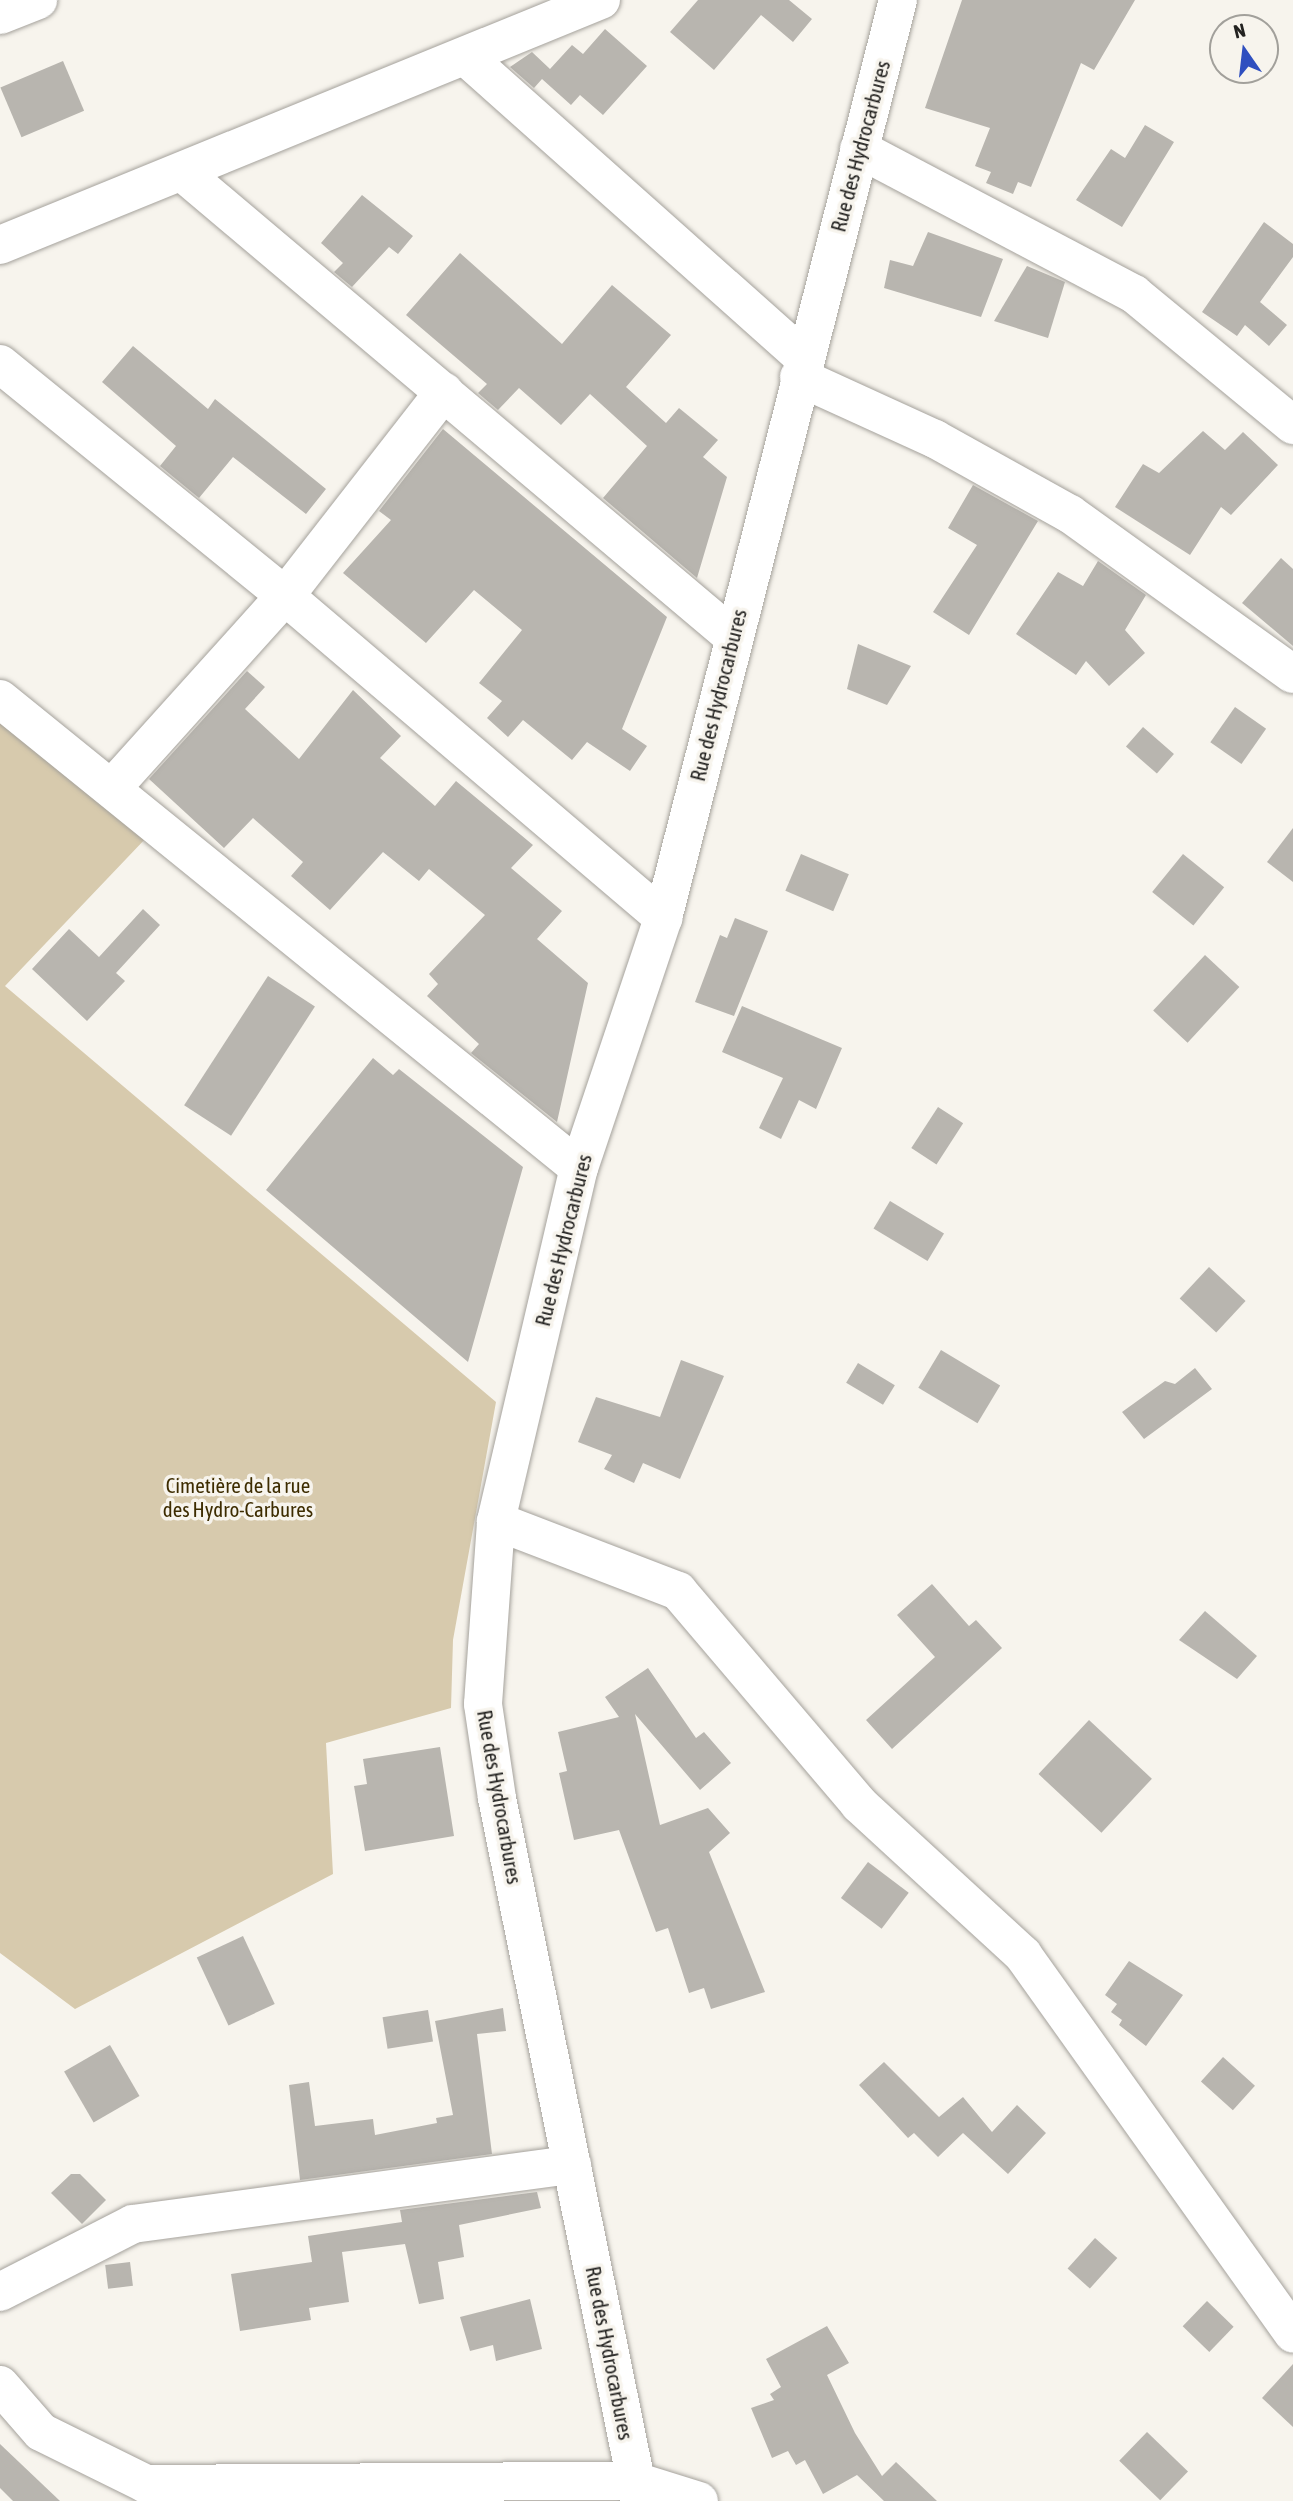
<!DOCTYPE html>
<html>
<head>
<meta charset="utf-8">
<style>
  body { margin:0 }
  #map { position:relative; width:1293px; height:2501px; overflow:hidden; background:#f7f4ed; font-family:"Asap Condensed",sans-serif }
  div>[style] { position:absolute }
  .green>* { inset:0; background:#d7caad }
  .building>* { inset:0; background:#b8b5af; transform-origin:0 0 }
  .roads { filter:drop-shadow(0 0 2px #a5a29c) drop-shadow(0 0 2px #a5a29c) }
  .minor>* { height:38px; margin:-19px; padding:0 19px; transform-origin:19px; border-radius:19px; background:#fff }
  span { translate:-50% -50%; white-space:nowrap; text-align:center; line-height:1.15; -webkit-text-stroke:7px #f7f4ed; paint-order:stroke }
  .street-label { font-size:21px; color:#232220 }
  .park-label { font-size:21px; color:#3d2c00 }
  .north { position:absolute; left:1209px; top:14px; width:70px; height:70px; box-sizing:border-box; background:#f7f4ed; border:2px solid #a2a09b; border-radius:50%; rotate:346deg; font-size:19px; font-weight:700; line-height:28px; text-align:center; color:#232220 }
  .north::after { content:''; display:block; margin:auto; width:24px; height:32px; background:#2f4fbf; clip-path:polygon(50% 0,100% 100%,50% 72%,0 100%) }
</style>
</head>
<body>
<div id="map">
  <div class="green">
    <i style="clip-path:polygon(0 713px,147px 837px,5px 986px,496px 1402px,453px 1640px,451px 1708px,326px 1743px,333px 1874px,75px 2009px,0 1953px)"></i>
  </div>
  <div class="building">
    <i style="clip-path:polygon(698px 0,789px 0,812px 19px,793px 42px,761px 15px,714px 70px,670px 32px)"></i>
    <i style="clip-path:polygon(962px 0,1135px 0,1094px 70px,1081px 63px,1031px 187px,1018px 182px,1013px 194px,986px 183px,991px 172px,975px 166px,990px 128px,925px 108px)"></i>
    <i style="clip-path:polygon(605px 29px,647px 66px,603px 115px,580px 95px,571px 105px,542px 79px,534px 88px,510px 67px,532px 52px,550px 69px,572px 45px,583px 54px)"></i>
    <i style="left:63px;top:61px;width:54px;height:68px;rotate:67deg"></i>
    <i style="clip-path:polygon(1145px 125px,1174px 142px,1122px 227px,1076px 200px,1111px 149px,1125px 158px)"></i>
    <i style="clip-path:polygon(362px 195px,413px 236px,398px 254px,389px 247px,352px 287px,334px 272px,343px 263px,321px 243px)"></i>
    <i style="clip-path:polygon(1264px 222px,1293px 244px,1293px 257px,1260px 302px,1287px 325px,1269px 346px,1245px 325px,1237px 336px,1202px 312px)"></i>
    <i style="clip-path:polygon(928px 232px,1003px 259px,981px 317px,884px 288px,890px 260px,913px 266px)"></i>
    <i style="clip-path:polygon(460px 253px,562px 344px,612px 285px,671px 335px,626px 387px,666px 423px,679px 408px,718px 440px,703px 457px,727px 477px,697px 578px,603px 498px,647px 446px,590px 394px,561px 425px,519px 388px,498px 410px,478px 393px,487px 384px,406px 315px)"></i>
    <i style="clip-path:polygon(1027px 266px,1065px 282px,1048px 338px,994px 321px)"></i>
    <i style="clip-path:polygon(133px 346px,208px 409px,215px 399px,326px 489px,306px 514px,233px 457px,199px 498px,160px 466px,176px 446px,102px 382px)"></i>
    <i style="clip-path:polygon(443px 429px,667px 617px,622px 729px,647px 746px,630px 771px,587px 742px,572px 760px,523px 720px,508px 737px,487px 718px,502px 701px,479px 683px,522px 630px,474px 590px,426px 643px,343px 573px,391px 520px,379px 511px)"></i>
    <i style="clip-path:polygon(1203px 431px,1225px 450px,1243px 432px,1278px 465px,1231px 515px,1221px 507px,1190px 555px,1115px 507px,1143px 464px,1159px 473px)"></i>
    <i style="clip-path:polygon(973px 485px,1038px 521px,969px 635px,933px 612px,977px 545px,948px 528px)"></i>
    <i style="clip-path:polygon(1281px 558px,1293px 569px,1293px 646px,1242px 603px)"></i>
    <i style="clip-path:polygon(1098px 561px,1146px 595px,1125px 630px,1145px 653px,1109px 686px,1086px 661px,1076px 675px,1016px 634px,1058px 572px,1083px 586px)"></i>
    <i style="clip-path:polygon(858px 644px,911px 666px,887px 705px,847px 689px)"></i>
    <i style="clip-path:polygon(247px 671px,265px 687px,245px 709px,299px 759px,353px 690px,401px 736px,380px 758px,435px 806px,456px 781px,533px 845px,511px 868px,562px 911px,537px 939px,588px 983px,557px 1122px,471px 1053px,479px 1044px,427px 996px,438px 984px,429px 974px,485px 915px,429px 869px,419px 881px,383px 852px,330px 910px,291px 876px,303px 862px,253px 818px,224px 848px,149px 779px)"></i>
    <i style="left:1235px;top:707px;width:38px;height:43px;rotate:35deg"></i>
    <i style="left:1143px;top:727px;width:41px;height:26px;rotate:41deg"></i>
    <i style="clip-path:polygon(1293px 828px,1293px 882px,1267px 862px)"></i>
    <i style="left:801px;top:854px;width:52px;height:40px;rotate:23deg"></i>
    <i style="left:1183px;top:854px;width:53px;height:49px;rotate:39deg"></i>
    <i style="clip-path:polygon(143px 909px,160px 925px,116px 973px,125px 981px,87px 1021px,32px 969px,69px 929px,99px 957px)"></i>
    <i style="clip-path:polygon(735px 918px,768px 931px,734px 1016px,695px 1002px,720px 935px,727px 938px)"></i>
    <i style="left:1205px;top:955px;width:47px;height:76px;rotate:43deg"></i>
    <i style="left:268px;top:976px;width:56px;height:154px;rotate:33deg"></i>
    <i style="clip-path:polygon(742px 1006px,842px 1048px,816px 1109px,799px 1100px,781px 1139px,759px 1128px,783px 1078px,722px 1052px)"></i>
    <i style="clip-path:polygon(373px 1058px,393px 1075px,399px 1069px,523px 1167px,468px 1362px,266px 1190px)"></i>
    <i style="left:938px;top:1107px;width:30px;height:49px;rotate:33deg"></i>
    <i style="left:890px;top:1201px;width:63px;height:32px;rotate:31deg"></i>
    <i style="left:1209px;top:1267px;width:50px;height:43px;rotate:43deg"></i>
    <i style="left:941px;top:1350px;width:69px;height:44px;rotate:31deg"></i>
    <i style="clip-path:polygon(681px 1360px,724px 1376px,680px 1479px,643px 1463px,634px 1483px,604px 1469px,612px 1455px,578px 1442px,596px 1397px,660px 1417px)"></i>
    <i style="left:858px;top:1363px;width:43px;height:23px;rotate:31deg"></i>
    <i style="clip-path:polygon(1195px 1368px,1212px 1389px,1144px 1439px,1122px 1412px,1165px 1381px,1175px 1384px)"></i>
    <i style="clip-path:polygon(932px 1584px,969px 1626px,976px 1620px,1002px 1648px,892px 1749px,866px 1720px,935px 1657px,897px 1615px)"></i>
    <i style="clip-path:polygon(1205px 1611px,1257px 1656px,1237px 1679px,1179px 1640px)"></i>
    <i style="clip-path:polygon(648px 1668px,696px 1738px,704px 1732px,731px 1763px,700px 1790px,635px 1714px,660px 1825px,708px 1808px,730px 1833px,709px 1852px,765px 1992px,711px 2009px,704px 1988px,689px 1993px,668px 1928px,656px 1932px,619px 1830px,574px 1840px,559px 1773px,567px 1771px,558px 1732px,619px 1717px,605px 1697px)"></i>
    <i style="left:1089px;top:1720px;width:86px;height:74px;rotate:43deg"></i>
    <i style="clip-path:polygon(440px 1747px,454px 1836px,365px 1851px,354px 1786px,367px 1784px,363px 1759px)"></i>
    <i style="left:868px;top:1862px;width:51px;height:45px;rotate:37deg"></i>
    <i style="left:243px;top:1936px;width:75px;height:51px;rotate:65deg"></i>
    <i style="clip-path:polygon(1129px 1961px,1183px 1995px,1146px 2046px,1119px 2025px,1122px 2020px,1111px 2012px,1117px 2004px,1105px 1995px)"></i>
    <i style="clip-path:polygon(503px 2008px,506px 2031px,477px 2034px,492px 2154px,300px 2180px,289px 2085px,309px 2082px,315px 2126px,373px 2119px,375px 2135px,437px 2123px,436px 2118px,453px 2115px,435px 2021px)"></i>
    <i style="left:428px;top:2010px;width:32px;height:46px;rotate:81deg"></i>
    <i style="left:110px;top:2045px;width:59px;height:53px;rotate:60deg"></i>
    <i style="left:1223px;top:2057px;width:43px;height:33px;rotate:42deg"></i>
    <i style="clip-path:polygon(884px 2062px,939px 2117px,963px 2097px,992px 2132px,1017px 2105px,1046px 2133px,1008px 2174px,963px 2133px,938px 2157px,914px 2133px,908px 2138px,859px 2085px)"></i>
    <i style="clip-path:polygon(71px 2174px,80px 2174px,106px 2200px,82px 2224px,51px 2193px)"></i>
    <i style="clip-path:polygon(537px 2192px,541px 2208px,459px 2225px,464px 2257px,438px 2262px,444px 2299px,419px 2304px,405px 2244px,342px 2252px,349px 2302px,309px 2308px,311px 2320px,240px 2331px,231px 2274px,312px 2262px,308px 2236px,402px 2222px,400px 2210px)"></i>
    <i style="left:1095px;top:2238px;width:30px;height:41px;rotate:42deg"></i>
    <i style="left:130px;top:2262px;width:24px;height:25px;rotate:83deg"></i>
    <i style="clip-path:polygon(530px 2299px,542px 2349px,496px 2361px,493px 2345px,470px 2351px,460px 2317px)"></i>
    <i style="left:1207px;top:2301px;width:37px;height:35px;rotate:44deg"></i>
    <i style="clip-path:polygon(827px 2326px,849px 2363px,827px 2375px,855px 2433px,882px 2476px,896px 2462px,937px 2501px,884px 2501px,857px 2475px,823px 2494px,805px 2460px,796px 2465px,788px 2451px,772px 2458px,751px 2408px,774px 2400px,770px 2394px,781px 2387px,766px 2359px)"></i>
    <i style="clip-path:polygon(1293px 2364px,1293px 2427px,1262px 2398px)"></i>
    <i style="left:1147px;top:2432px;width:57px;height:40px;rotate:44deg"></i>
    <i style="clip-path:polygon(0 2444px,60px 2501px,13px 2501px,0 2488px)"></i>
  </div>
  <div class="roads">
    <div class="minor">
      <i style="left:0;top:15px;width:41px;rotate:-21.5deg"></i>
      <i style="left:465px;top:56px;width:454px;rotate:41.7deg"></i>
      <i style="left:859px;top:149px;width:311px;rotate:27.8deg"></i>
      <i style="left:1134px;top:294px;width:206px;rotate:39.5deg"></i>
      <i style="left:182px;top:172px;width:720px;rotate:40.15deg"></i>
      <i style="left:0;top:245px;width:649px;rotate:-22.18deg"></i>
      <i style="left:0;top:364px;width:367px;rotate:39.1deg"></i>
      <i style="left:285px;top:596px;width:497px;rotate:40.4deg"></i>
      <i style="left:799px;top:377px;width:149px;rotate:24.5deg"></i>
      <i style="left:935px;top:439px;width:154px;rotate:29.1deg"></i>
      <i style="left:1070px;top:514px;width:274px;rotate:35.7deg"></i>
      <i style="left:0;top:699px;width:745px;rotate:39.01deg"></i>
      <i style="left:112px;top:788px;width:258px;rotate:-48deg"></i>
      <i style="left:285px;top:596px;width:259px;rotate:-52.1deg"></i>
      <i style="left:496px;top:1521px;width:195px;rotate:21deg"></i>
      <i style="left:678px;top:1591px;width:280px;rotate:49.6deg"></i>
      <i style="left:859px;top:1804px;width:223px;rotate:42.6deg"></i>
      <i style="left:1023px;top:1955px;width:465px;rotate:54.5deg"></i>
      <i style="left:0;top:2292px;width:149px;rotate:-27.1deg"></i>
      <i style="left:133px;top:2224px;width:443px;rotate:-7.7deg"></i>
      <i style="left:0;top:2385px;width:62px;rotate:48.9deg"></i>
      <i style="left:41px;top:2432px;width:117px;rotate:26.3deg"></i>
      <i style="left:146px;top:2484px;width:489px;rotate:-0.4deg"></i>
      <i style="left:635px;top:2481px;width:67px;rotate:17.4deg"></i>
      <i style="left:640px;top:2501px;width:717px;rotate:-101.5deg"></i>
      <i style="left:497px;top:1798px;width:95px;rotate:-98.5deg"></i>
      <i style="left:483px;top:1704px;width:183px;rotate:-85.9deg"></i>
      <i style="left:496px;top:1521px;width:363px;rotate:-76.8deg"></i>
      <i style="left:579px;top:1168px;width:264px;rotate:-71.4deg"></i>
      <i style="left:663px;top:918px;width:948px;rotate:-75.64deg"></i>
    </div>
  </div>
  <div class="street-label">
    <span style="left:860px;top:146px;rotate:-75deg">Rue des Hydrocarbures</span>
    <span style="left:718px;top:695px;rotate:-76deg">Rue des Hydrocarbures</span>
    <span style="left:563px;top:1240px;rotate:-76deg">Rue des Hydrocarbures</span>
    <span style="left:500px;top:1797px;rotate:80deg">Rue des Hydrocarbures</span>
    <span style="left:610px;top:2353px;rotate:79deg">Rue des Hydrocarbures</span>
  </div>
  <div class="park-label">
    <span style="left:238px;top:1497px">Cimetière de la rue<br>des Hydro-Carbures</span>
  </div>
  <div class="north">N</div>
</div>
</body>
</html>
